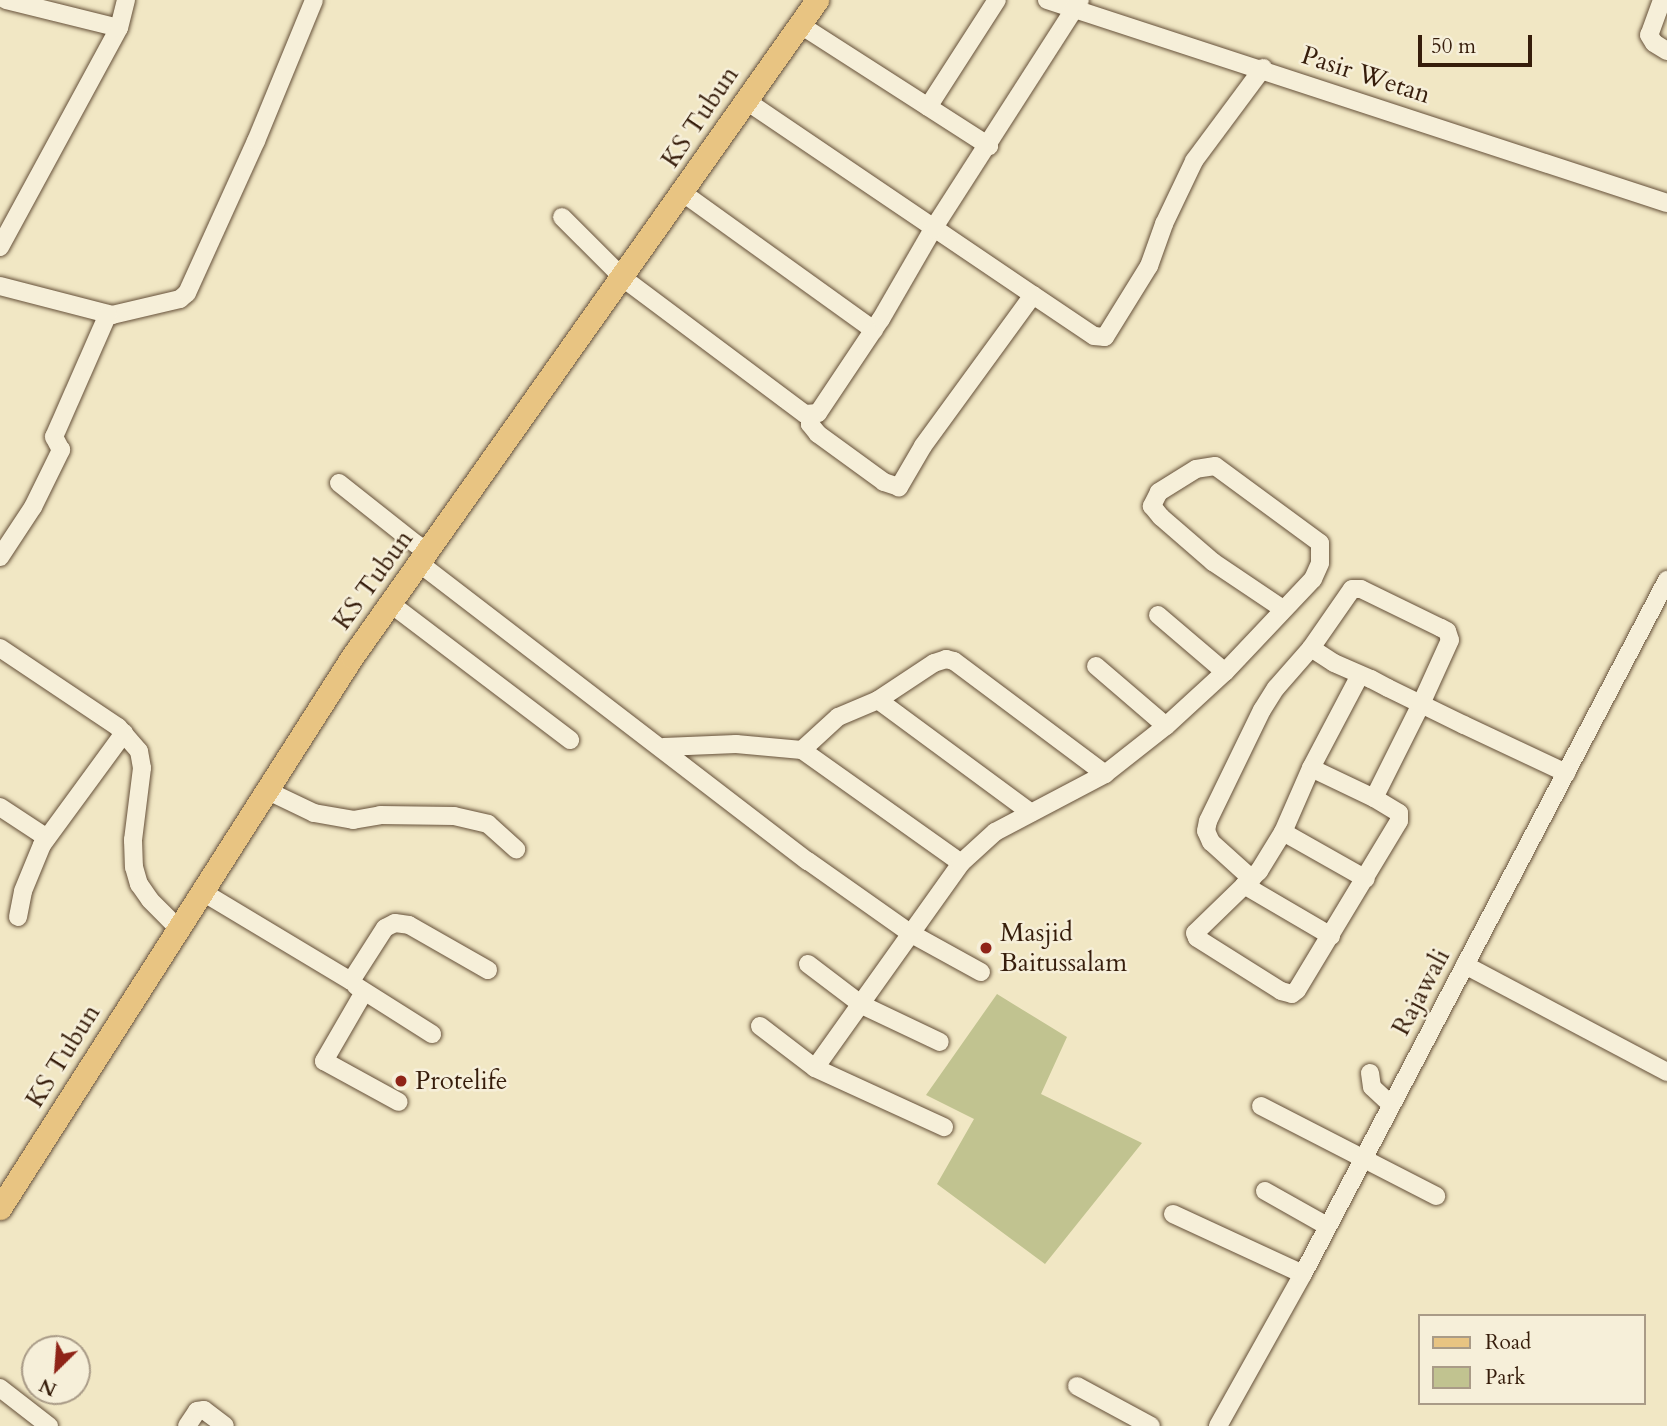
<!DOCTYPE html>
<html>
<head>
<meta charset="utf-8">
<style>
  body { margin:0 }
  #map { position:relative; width:1667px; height:1426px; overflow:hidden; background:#f1e7c4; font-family:Cardo,serif }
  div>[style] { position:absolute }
  .green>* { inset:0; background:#c1c390 }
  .roads { filter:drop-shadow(0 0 2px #655039) drop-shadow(0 0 2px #655039) }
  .minor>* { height:18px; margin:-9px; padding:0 9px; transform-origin:9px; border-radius:9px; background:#f6efd9 }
  .major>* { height:23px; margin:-11.5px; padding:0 11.5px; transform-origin:11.5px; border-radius:11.5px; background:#e8c482 }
  .dots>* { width:19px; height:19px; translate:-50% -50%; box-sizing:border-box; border:4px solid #f6efd9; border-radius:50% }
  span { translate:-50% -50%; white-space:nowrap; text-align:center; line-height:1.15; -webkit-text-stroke:5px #f6efd9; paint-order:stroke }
  .street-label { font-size:26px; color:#361d0b }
  .poi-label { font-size:26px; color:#361d0b }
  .left { translate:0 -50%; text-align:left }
  .legend { position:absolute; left:1418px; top:1314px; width:228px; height:91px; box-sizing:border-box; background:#f6efd9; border:2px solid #a99b87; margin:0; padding:9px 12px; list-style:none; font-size:21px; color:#361d0b }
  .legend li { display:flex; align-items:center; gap:14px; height:35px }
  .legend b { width:35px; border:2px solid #a99b87 }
  .north { position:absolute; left:21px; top:1335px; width:70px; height:70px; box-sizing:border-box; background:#f6efd9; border:2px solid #a99b87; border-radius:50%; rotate:205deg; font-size:19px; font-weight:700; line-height:28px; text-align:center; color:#361d0b }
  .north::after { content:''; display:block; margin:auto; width:24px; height:32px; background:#8f2418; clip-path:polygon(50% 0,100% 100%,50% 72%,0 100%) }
  .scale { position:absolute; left:1418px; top:35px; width:114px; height:32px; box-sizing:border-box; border:4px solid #361d0b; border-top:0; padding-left:9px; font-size:21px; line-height:24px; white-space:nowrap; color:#361d0b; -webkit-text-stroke:5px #f6efd9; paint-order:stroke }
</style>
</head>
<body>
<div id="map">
  <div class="green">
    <i style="clip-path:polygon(997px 994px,1067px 1037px,1041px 1094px,1142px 1143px,1045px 1264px,937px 1184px,974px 1119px,926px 1095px)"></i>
  </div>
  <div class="roads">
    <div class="minor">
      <i style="left:6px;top:0;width:116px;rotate:13.9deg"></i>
      <i style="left:1047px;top:0;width:652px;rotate:18.13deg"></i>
      <i style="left:1662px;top:0;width:37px;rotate:110deg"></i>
      <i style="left:1649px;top:35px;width:9px;rotate:58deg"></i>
      <i style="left:1654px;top:43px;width:15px;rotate:32deg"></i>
      <i style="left:799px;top:24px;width:226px;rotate:32.7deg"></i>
      <i style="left:745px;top:100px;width:348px;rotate:34.1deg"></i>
      <i style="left:1033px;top:295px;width:187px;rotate:126.1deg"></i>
      <i style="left:923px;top:446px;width:48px;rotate:120.3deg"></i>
      <i style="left:899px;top:487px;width:16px;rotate:-162deg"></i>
      <i style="left:884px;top:482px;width:82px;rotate:-144deg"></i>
      <i style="left:818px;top:434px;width:13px;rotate:-129deg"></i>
      <i style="left:810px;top:424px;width:9px;rotate:-84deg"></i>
      <i style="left:928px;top:107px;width:127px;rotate:-57.2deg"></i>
      <i style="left:683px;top:193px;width:235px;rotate:35.7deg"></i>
      <i style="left:562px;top:217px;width:86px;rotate:45deg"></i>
      <i style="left:623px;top:278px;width:227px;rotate:36.8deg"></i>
      <i style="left:805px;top:414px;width:13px;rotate:-4deg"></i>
      <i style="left:818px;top:413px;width:113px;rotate:-56.2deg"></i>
      <i style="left:881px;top:319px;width:104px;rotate:-60deg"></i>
      <i style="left:933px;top:229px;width:272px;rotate:-57.3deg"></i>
      <i style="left:0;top:247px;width:249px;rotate:-61.5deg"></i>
      <i style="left:119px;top:28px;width:29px;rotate:-76deg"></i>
      <i style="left:0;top:286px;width:116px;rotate:14.5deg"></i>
      <i style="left:112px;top:315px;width:70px;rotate:-13.2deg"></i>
      <i style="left:180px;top:299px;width:9px;rotate:-41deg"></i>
      <i style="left:187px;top:293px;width:167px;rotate:-65.6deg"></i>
      <i style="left:256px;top:141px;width:152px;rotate:-67.6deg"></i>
      <i style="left:1033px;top:295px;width:73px;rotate:33.9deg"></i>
      <i style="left:1094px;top:336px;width:11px;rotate:5deg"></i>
      <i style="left:1105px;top:337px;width:84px;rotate:-58.2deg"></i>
      <i style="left:1149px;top:266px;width:45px;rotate:-70.3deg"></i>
      <i style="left:1164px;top:224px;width:70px;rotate:-64.5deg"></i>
      <i style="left:1194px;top:161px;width:116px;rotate:-53.4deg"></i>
      <i style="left:339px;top:483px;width:98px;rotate:38.4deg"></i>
      <i style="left:416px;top:544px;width:14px;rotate:30deg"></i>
      <i style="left:0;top:557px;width:60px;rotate:-56.6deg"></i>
      <i style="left:33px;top:507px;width:64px;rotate:-63.8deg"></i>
      <i style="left:61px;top:450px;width:15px;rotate:-118deg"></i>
      <i style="left:54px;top:437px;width:134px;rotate:-66.3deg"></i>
      <i style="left:419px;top:563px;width:490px;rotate:37.5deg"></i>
      <i style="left:808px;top:861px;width:125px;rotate:35.2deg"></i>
      <i style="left:910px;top:933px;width:81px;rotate:28.8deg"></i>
      <i style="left:391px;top:604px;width:225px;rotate:37.2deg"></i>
      <i style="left:1158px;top:615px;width:88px;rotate:40.4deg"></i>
      <i style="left:0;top:648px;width:142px;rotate:33.8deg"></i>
      <i style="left:118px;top:727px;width:32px;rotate:49deg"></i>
      <i style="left:139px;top:751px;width:17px;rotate:80deg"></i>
      <i style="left:142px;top:768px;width:73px;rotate:97.1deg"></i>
      <i style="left:133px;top:840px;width:27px;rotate:88deg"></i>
      <i style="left:134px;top:867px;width:18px;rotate:74deg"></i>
      <i style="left:139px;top:884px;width:19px;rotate:55deg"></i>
      <i style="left:150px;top:900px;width:40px;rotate:45deg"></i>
      <i style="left:1096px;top:666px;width:92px;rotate:40.6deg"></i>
      <i style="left:1360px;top:675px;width:105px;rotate:117.8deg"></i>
      <i style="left:1311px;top:768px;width:70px;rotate:113.6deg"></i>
      <i style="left:1283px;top:832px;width:46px;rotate:121.6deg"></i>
      <i style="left:1259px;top:871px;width:89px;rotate:135.9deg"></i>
      <i style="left:1195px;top:933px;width:5px;rotate:68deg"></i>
      <i style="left:1197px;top:938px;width:99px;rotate:32.2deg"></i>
      <i style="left:1281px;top:991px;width:11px;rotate:15deg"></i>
      <i style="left:1292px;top:994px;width:6px;rotate:-39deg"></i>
      <i style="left:1297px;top:990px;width:197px;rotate:-58.9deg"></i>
      <i style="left:1399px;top:821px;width:8px;rotate:-90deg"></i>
      <i style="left:1399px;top:813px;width:29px;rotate:-149deg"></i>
      <i style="left:1374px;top:798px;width:105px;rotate:-63.4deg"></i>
      <i style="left:1421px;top:704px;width:70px;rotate:-65.6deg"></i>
      <i style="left:1450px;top:640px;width:9px;rotate:-108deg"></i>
      <i style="left:1447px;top:631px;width:7px;rotate:-153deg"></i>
      <i style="left:1441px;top:628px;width:89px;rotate:-154deg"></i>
      <i style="left:1361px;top:589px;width:9px;rotate:180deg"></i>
      <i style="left:1352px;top:589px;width:72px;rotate:124.8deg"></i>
      <i style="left:1311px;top:648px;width:27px;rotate:33deg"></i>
      <i style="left:1334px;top:663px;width:40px;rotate:23.4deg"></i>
      <i style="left:1371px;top:679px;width:19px;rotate:28deg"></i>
      <i style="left:1388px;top:688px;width:37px;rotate:26deg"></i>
      <i style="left:1421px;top:704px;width:48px;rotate:26deg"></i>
      <i style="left:1464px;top:725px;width:113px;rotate:25.2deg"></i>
      <i style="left:878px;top:700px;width:190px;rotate:36.4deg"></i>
      <i style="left:664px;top:747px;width:72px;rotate:-2.4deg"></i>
      <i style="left:736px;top:744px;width:66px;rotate:5.2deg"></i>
      <i style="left:802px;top:750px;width:195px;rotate:35.4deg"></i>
      <i style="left:802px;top:750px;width:49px;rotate:-42.5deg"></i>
      <i style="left:838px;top:717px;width:43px;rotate:-23deg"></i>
      <i style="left:878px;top:700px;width:67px;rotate:-33.5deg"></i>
      <i style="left:934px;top:663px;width:13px;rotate:-18deg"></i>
      <i style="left:946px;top:659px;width:8px;rotate:14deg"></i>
      <i style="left:954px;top:661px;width:189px;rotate:36.8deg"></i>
      <i style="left:1311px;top:768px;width:70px;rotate:25.5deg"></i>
      <i style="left:266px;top:790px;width:53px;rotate:25.6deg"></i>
      <i style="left:314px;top:813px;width:40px;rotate:10deg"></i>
      <i style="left:353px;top:820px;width:27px;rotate:-10deg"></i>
      <i style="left:380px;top:815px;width:74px;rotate:0.8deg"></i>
      <i style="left:454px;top:816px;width:35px;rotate:13deg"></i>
      <i style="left:488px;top:824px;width:38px;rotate:42deg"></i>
      <i style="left:0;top:807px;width:56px;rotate:33.4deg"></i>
      <i style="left:1283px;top:832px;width:95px;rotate:29.5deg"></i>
      <i style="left:1252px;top:879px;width:55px;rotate:-137.9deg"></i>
      <i style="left:1211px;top:842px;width:12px;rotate:-114deg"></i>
      <i style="left:1206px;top:831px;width:10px;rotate:-79deg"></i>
      <i style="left:1208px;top:821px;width:123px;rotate:-64.1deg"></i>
      <i style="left:1262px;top:710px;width:26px;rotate:-58deg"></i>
      <i style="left:1276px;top:688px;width:53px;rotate:-48.8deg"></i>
      <i style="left:1244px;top:885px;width:101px;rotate:30.4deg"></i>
      <i style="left:201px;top:891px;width:175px;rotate:31deg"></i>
      <i style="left:351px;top:981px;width:63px;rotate:-57.3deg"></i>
      <i style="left:385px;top:928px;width:11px;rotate:-27deg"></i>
      <i style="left:395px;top:923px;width:14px;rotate:8deg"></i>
      <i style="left:409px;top:925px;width:91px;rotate:29.7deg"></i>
      <i style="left:18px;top:917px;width:26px;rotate:-79deg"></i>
      <i style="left:23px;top:891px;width:50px;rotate:-67.6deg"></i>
      <i style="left:42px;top:845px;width:139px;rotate:-53.8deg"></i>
      <i style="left:808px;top:964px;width:68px;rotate:37.2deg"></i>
      <i style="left:862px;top:1005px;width:86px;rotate:25.4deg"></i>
      <i style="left:1465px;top:965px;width:229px;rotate:27.9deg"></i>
      <i style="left:356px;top:986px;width:90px;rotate:32.3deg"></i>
      <i style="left:364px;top:992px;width:80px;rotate:120.1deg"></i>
      <i style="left:324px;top:1061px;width:85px;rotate:28.7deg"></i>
      <i style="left:760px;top:1026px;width:69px;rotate:37.4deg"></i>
      <i style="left:815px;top:1068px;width:142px;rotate:24.6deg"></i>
      <i style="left:815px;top:1068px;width:252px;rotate:-54.5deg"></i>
      <i style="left:961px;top:863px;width:46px;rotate:-42.4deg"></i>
      <i style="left:995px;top:832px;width:124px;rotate:-27.8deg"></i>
      <i style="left:1105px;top:774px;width:78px;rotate:-38.2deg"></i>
      <i style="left:1166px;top:726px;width:80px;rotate:-42.5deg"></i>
      <i style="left:1225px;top:672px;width:128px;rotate:-46.6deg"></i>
      <i style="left:1313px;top:579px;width:17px;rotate:-66deg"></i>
      <i style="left:1320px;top:563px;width:20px;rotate:-90deg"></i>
      <i style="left:1320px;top:543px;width:130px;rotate:-143.7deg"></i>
      <i style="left:1215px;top:466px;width:19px;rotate:171deg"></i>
      <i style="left:1196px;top:469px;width:44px;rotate:148.1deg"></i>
      <i style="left:1159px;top:492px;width:16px;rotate:117deg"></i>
      <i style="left:1152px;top:506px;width:14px;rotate:51deg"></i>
      <i style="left:1161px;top:517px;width:69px;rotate:40.9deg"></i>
      <i style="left:1213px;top:562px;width:84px;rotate:33.9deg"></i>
      <i style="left:1370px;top:1073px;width:14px;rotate:82deg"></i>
      <i style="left:1372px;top:1087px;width:26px;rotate:43deg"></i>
      <i style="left:1261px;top:1106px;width:197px;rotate:27.2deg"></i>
      <i style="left:1265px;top:1191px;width:71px;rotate:29.4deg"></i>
      <i style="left:1173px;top:1214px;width:143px;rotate:24.8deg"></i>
      <i style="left:1077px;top:1386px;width:84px;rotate:28.4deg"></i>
      <i style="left:0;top:1388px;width:62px;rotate:37.8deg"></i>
      <i style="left:187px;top:1426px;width:18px;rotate:-56deg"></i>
      <i style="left:197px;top:1411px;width:7px;rotate:-8deg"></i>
      <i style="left:204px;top:1410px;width:26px;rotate:37deg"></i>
      <i style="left:1218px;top:1426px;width:174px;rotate:-60.8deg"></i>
      <i style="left:1303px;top:1274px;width:784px;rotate:-62.32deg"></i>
    </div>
    <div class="major">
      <i style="left:0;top:1208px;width:654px;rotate:-57.43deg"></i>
      <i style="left:352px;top:657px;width:805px;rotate:-54.71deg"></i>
    </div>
  </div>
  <div class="dots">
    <i style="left:986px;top:948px;background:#8f2418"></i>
    <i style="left:401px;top:1081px;background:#8f2418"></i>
  </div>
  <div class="street-label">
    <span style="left:1366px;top:75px;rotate:18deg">Pasir Wetan</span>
    <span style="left:700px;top:117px;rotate:-56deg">KS Tubun</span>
    <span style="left:373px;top:580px;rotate:-54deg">KS Tubun</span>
    <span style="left:1421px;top:992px;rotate:-62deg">Rajawali</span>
    <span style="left:63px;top:1056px;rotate:-58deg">KS Tubun</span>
  </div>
  <div class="poi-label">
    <span class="left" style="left:1000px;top:948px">Masjid<br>Baitussalam</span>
    <span class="left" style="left:415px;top:1081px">Protelife</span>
  </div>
  <ul class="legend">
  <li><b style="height:9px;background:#e8c482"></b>Road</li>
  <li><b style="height:19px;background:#c1c390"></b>Park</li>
  </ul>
  <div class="north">N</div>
  <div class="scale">50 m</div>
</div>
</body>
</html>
